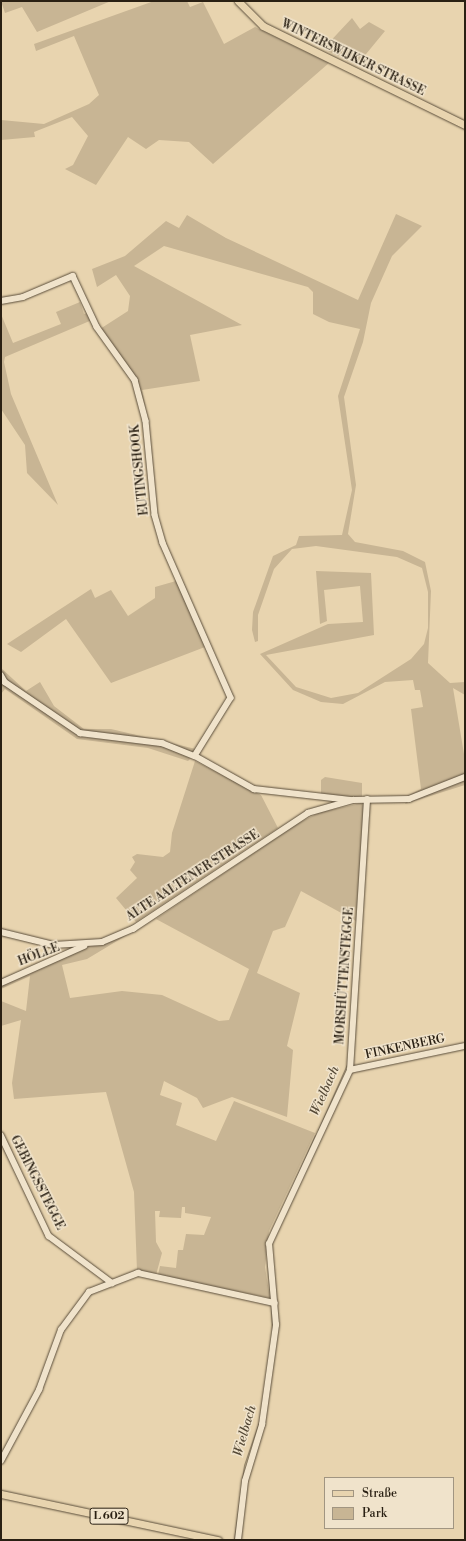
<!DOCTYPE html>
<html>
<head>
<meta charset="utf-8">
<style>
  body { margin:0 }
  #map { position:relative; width:466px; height:1541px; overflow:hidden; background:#e8d4af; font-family:"Libre Bodoni",serif }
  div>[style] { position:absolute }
  .green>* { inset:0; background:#c8b594 }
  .stream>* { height:1px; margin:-0.5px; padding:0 0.5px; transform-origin:0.5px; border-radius:0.5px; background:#a7977a }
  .roads { filter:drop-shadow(0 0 1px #5a4d3a) drop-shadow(0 0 1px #5a4d3a) }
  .minor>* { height:5.5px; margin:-2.75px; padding:0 2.75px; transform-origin:2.75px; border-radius:2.75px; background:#f0e3cb }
  .major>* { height:7px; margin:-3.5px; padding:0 3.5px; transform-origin:3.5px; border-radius:3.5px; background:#e8d4af }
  span { translate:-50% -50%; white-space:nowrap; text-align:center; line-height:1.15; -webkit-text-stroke:3px #f0e3cb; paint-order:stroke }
  .shield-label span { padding:1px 3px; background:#f0e3cb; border:1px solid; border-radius:3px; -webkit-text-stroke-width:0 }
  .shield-label { font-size:11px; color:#2a2013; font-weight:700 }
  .street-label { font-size:12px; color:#2a2013 }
  .water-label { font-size:13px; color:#564a37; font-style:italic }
  .frame { position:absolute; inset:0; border:2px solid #2a2013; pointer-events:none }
  .legend { position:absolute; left:324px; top:1477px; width:130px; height:52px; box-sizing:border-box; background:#f0e3cb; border:1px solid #a19581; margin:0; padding:5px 7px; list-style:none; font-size:12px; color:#2a2013 }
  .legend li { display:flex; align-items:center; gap:8px; height:20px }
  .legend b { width:20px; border:1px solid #a19581 }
</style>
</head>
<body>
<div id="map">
  <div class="green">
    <i style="clip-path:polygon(1px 1px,111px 1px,37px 32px,22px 7px,5px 13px)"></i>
    <i style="clip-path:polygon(154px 1px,187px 1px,190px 7px,203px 2px,224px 44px,255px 27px,329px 63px,213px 164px,189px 142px,159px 140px,146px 149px,128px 137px,96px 185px,65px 169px,73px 165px,88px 136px,72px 117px,34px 132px,35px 137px,1px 140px,1px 120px,44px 124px,89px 104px,99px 95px,74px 36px,36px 51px,34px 44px)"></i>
    <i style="clip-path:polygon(352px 18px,360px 29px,369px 22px,385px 31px,357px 65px,323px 49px)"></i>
    <i style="clip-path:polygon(396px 214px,422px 226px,392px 256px,371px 303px,363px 342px,344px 397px,356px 485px,348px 534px,355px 542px,403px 551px,425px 562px,431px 591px,428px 663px,450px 683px,465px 682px,465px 695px,453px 688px,465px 760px,465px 785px,405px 804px,409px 795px,421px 789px,411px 709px,423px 707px,420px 690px,415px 690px,413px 680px,385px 682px,343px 704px,321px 702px,293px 690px,260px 654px,328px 624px,363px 622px,360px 586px,324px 590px,327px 621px,320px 624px,316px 571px,371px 573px,374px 635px,266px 655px,296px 687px,331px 698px,358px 693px,411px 659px,424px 644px,428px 628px,428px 592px,422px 568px,397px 557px,316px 546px,292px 549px,274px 569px,258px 615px,258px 641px,255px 642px,252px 630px,253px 612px,273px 556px,296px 545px,299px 536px,342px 535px,352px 490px,338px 396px,360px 329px,329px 322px,313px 314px,313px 292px,308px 287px,164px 246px,134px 266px,242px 325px,190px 335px,200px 381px,142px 390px,146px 408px,131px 370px,100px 329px,128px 311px,130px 296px,116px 275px,97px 287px,92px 269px,125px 256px,166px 221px,179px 228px,187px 215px,226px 238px,358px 300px)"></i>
    <i style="clip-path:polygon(80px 302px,84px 314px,89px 313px,92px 320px,5px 357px,4px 362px,11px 394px,58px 505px,27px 473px,25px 445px,1px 409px,1px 314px,13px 343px,61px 324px,56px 312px)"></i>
    <i style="clip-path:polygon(176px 581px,205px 647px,111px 683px,66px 619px,21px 652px,7px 644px,91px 589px,95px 598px,111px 590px,128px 616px,155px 598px,155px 587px)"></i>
    <i style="clip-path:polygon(1px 668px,26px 691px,40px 682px,54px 706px,84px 729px,111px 729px,196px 749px,193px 752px,147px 739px,83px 733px,21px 692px,82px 737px,158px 744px,192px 757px,188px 761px,148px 748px,77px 739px,5px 689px,1px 694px)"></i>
    <i style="clip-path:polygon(195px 761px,261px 795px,278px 828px,136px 922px,116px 898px,137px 878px,130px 870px,135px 862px,132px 857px,137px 854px,163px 857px,170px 852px,172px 833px)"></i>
    <i style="clip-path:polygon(325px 777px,362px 783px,362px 799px,321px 800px,321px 780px)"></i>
    <i style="clip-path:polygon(361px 803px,364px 806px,356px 921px,301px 891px,285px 927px,273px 931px,257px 973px,300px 993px,287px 1046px,293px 1050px,287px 1117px,232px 1097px,203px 1108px,197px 1098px,164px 1081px,160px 1095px,182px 1103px,176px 1125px,216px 1141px,234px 1101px,315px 1133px,269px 1231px,265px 1267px,270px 1298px,158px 1275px,160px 1266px,176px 1268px,178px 1250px,183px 1250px,186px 1234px,204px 1235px,211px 1217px,185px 1213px,185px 1207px,182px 1207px,181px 1218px,159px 1217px,160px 1211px,155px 1211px,156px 1242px,162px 1253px,156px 1275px,137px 1271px,134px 1192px,106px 1092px,14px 1099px,12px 1083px,21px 1020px,1px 1026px,1px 1001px,26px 1011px,30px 976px,1px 989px,1px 984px,85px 947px,127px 935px,87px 959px,62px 965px,70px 998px,122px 991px,162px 995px,219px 1021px,229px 1020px,249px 969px,156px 919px,297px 824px,318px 813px)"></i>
  </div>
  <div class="stream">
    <i style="left:318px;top:1130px;width:74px;rotate:-66.2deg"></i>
    <i style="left:267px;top:1242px;width:117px;rotate:-65.8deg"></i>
    <i style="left:267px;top:1245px;width:53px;rotate:86.8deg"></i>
    <i style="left:271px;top:1304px;width:31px;rotate:88deg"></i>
    <i style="left:234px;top:1540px;width:76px;rotate:-82.4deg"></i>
    <i style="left:244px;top:1465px;width:49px;rotate:-70.8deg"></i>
  </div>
  <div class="roads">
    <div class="minor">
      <i style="left:1px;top:301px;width:22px;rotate:-10deg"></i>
      <i style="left:23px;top:297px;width:54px;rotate:-22.8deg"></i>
      <i style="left:73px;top:276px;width:56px;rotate:64.8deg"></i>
      <i style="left:97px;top:327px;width:65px;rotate:54.4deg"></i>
      <i style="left:135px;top:380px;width:42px;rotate:75deg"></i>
      <i style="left:146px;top:421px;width:94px;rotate:84.5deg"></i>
      <i style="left:155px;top:515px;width:29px;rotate:74deg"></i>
      <i style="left:163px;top:543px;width:169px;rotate:66.3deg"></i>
      <i style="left:231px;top:698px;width:68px;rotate:121.8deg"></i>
      <i style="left:1px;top:675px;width:8px;rotate:60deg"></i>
      <i style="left:5px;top:682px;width:91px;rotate:34.2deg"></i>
      <i style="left:80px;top:733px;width:83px;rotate:7deg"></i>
      <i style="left:162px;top:743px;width:35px;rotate:22deg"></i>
      <i style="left:195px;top:756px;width:68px;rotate:29.2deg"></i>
      <i style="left:254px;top:789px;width:97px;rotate:6.5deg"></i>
      <i style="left:1px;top:932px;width:55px;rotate:13.8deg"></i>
      <i style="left:54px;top:945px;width:48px;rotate:-3.6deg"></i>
      <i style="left:102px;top:942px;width:34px;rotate:-23deg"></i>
      <i style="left:133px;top:929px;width:210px;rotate:-33.5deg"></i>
      <i style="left:308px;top:813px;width:47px;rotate:-16.1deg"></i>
      <i style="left:353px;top:800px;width:56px;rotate:-1deg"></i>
      <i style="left:409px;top:799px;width:60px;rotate:-21.4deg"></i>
      <i style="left:1px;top:983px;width:91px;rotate:-24deg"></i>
      <i style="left:350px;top:1070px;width:117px;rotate:-11.8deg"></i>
      <i style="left:1px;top:1135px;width:112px;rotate:64.6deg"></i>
      <i style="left:49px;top:1236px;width:79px;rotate:36.7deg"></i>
      <i style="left:1px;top:1461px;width:81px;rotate:-61.8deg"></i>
      <i style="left:39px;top:1390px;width:64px;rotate:-69.9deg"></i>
      <i style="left:61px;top:1330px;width:47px;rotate:-53.6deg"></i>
      <i style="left:89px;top:1292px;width:53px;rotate:-21.2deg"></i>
      <i style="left:138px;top:1273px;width:140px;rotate:12.4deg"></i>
      <i style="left:238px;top:1540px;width:59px;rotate:-83.2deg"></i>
      <i style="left:245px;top:1481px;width:59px;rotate:-73.1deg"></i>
      <i style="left:262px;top:1425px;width:101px;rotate:-82deg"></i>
      <i style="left:276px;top:1325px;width:81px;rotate:-94.9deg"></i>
      <i style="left:269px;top:1244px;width:192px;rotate:-65deg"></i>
      <i style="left:350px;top:1070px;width:271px;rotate:-86.4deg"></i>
    </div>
    <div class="major">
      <i style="left:238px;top:1px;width:35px;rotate:45deg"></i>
      <i style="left:263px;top:26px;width:225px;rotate:26.1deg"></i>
      <i style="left:1px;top:1494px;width:222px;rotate:12deg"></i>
    </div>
  </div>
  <div class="shield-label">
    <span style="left:109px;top:1516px">L 602</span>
  </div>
  <div class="street-label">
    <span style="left:353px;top:58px;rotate:26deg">WINTERSWIJKER STRASSE</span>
    <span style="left:140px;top:470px;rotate:-96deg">EUTINGSHOOK</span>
    <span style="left:193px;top:876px;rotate:-33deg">ALTE AALTENER STRASSE</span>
    <span style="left:39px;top:955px;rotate:-21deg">HÖLLE</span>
    <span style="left:345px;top:976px;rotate:-86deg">MORSHÜTTENSTEGGE</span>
    <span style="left:405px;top:1047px;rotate:-12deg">FINKENBERG</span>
    <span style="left:37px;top:1183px;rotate:63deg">GEBINGSSTEGGE</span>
  </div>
  <div class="water-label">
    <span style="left:325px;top:1091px;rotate:-66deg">Wielbach</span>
    <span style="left:245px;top:1431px;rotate:-74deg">Wielbach</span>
  </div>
  <div class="frame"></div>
  <ul class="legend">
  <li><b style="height:5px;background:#e8d4af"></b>Straße</li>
  <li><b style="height:11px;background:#c8b594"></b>Park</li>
  </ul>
</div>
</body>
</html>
